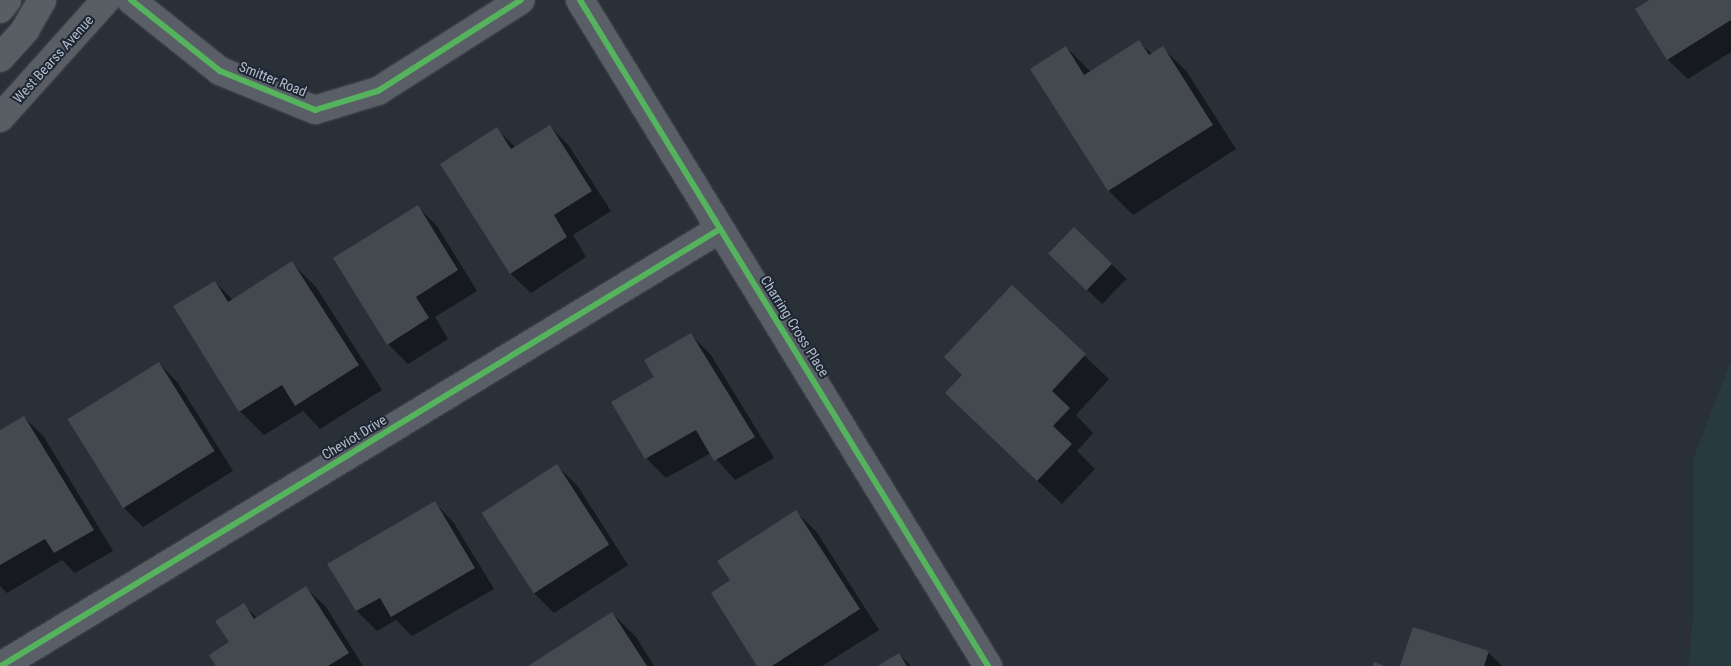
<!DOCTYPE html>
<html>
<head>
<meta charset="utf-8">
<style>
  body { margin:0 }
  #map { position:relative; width:1731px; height:666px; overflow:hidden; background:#2a3038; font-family:"Roboto Condensed",sans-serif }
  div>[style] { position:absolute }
  .green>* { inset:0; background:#273a3e }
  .shadow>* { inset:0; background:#0007; transform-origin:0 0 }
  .building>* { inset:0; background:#444950; transform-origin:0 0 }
  .roads { filter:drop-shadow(0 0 1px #484c53) drop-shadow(0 0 1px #484c53) }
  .minor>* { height:28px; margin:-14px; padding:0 14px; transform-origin:14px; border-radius:14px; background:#5a5e66 }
  .tertiary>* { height:28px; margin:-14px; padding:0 14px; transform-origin:14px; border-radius:14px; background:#5a5e66 }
  .secondary>* { height:28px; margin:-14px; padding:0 14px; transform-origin:14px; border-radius:14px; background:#595d64 }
  .cycleway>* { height:6px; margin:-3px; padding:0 3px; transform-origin:3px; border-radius:3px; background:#56b35d }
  span { translate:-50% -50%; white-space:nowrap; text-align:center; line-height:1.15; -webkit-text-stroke:4px #1d2633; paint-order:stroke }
  .street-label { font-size:14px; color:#b4bcc9 }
</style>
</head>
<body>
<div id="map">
  <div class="green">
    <i style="clip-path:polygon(1731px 360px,1731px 666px,1689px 666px,1694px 601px,1694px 457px)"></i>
  </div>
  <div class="shadow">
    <i style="clip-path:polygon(1651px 0,1731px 0,1731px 52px,1688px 79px,1668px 60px,1636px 9px)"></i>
    <i style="clip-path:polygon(1139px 42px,1152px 54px,1163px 48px,1187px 72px,1236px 149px,1133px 215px,1109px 191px,1066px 47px,1091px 72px)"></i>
    <i style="clip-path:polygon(550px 126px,569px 146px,611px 211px,573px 235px,586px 257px,531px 293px,511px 274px,441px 165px,497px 129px,516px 148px)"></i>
    <i style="clip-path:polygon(417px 206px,437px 226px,477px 291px,435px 317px,448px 339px,408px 364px,388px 344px)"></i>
    <i style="left:1074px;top:228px;width:73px;height:35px;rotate:44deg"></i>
    <i style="clip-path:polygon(292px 263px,316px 287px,382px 390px,320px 429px,303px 411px,264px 435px,240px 411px,215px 282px,233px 300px)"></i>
    <i style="clip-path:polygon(1012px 287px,1109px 379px,1076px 415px,1093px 433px,1077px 451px,1095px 469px,1062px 504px,971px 417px,963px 375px)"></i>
    <i style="clip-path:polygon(691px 335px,711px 355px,774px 458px,735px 480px,711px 453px,666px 478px,646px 458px,612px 402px,655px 378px)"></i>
    <i style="clip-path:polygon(159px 363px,178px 383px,233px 471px,143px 527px,123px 507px)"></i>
    <i style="clip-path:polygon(24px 417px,44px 437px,113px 551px,75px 573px,62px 560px,7px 593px,0 586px,0 431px)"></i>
    <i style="clip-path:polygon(557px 466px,577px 485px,628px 565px,554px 613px,534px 593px,483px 513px)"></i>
    <i style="clip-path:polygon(435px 503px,454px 523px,494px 589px,412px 636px,396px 620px,377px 631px,357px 611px,329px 564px)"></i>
    <i style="clip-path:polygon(796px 512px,816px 531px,879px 630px,822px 666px,758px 666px,732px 581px)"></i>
    <i style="clip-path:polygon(306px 588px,326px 607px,363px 666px,217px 666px,230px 643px,244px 605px,257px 618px)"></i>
    <i style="clip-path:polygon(612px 613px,636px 637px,654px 666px,530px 666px)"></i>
    <i style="clip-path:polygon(1488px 652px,1502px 666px,1402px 666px)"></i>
    <i style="clip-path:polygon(899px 654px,911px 666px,880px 666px)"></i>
  </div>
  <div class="building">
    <i style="clip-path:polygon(1649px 0,1731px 0,1731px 20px,1667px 60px,1635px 9px)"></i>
    <i style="clip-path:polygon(1139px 40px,1149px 55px,1163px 46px,1213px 125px,1108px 191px,1030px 69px,1066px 46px,1084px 75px)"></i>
    <i style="clip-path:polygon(550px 125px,592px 191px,554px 215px,567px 237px,510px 274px,440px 164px,497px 127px,511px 149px)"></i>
    <i style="clip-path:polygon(418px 205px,458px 270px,416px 297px,429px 318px,387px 345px,333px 258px)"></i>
    <i style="left:1074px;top:227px;width:53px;height:37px;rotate:44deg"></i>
    <i style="clip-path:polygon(292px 261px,359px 365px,295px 406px,282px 385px,239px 412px,173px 306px,215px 281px,228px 302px)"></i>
    <i style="clip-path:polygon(1012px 285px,1086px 354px,1052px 391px,1070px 408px,1053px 426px,1072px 444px,1037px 481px,945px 393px,962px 375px,944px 357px)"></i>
    <i style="clip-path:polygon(691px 333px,755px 437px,714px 461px,696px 430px,645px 459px,611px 402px,654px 377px,644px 360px)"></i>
    <i style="left:159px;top:362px;width:105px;height:108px;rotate:58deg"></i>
    <i style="clip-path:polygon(24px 416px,94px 530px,54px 553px,45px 539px,0 565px,0 430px)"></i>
    <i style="left:557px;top:464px;width:96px;height:90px;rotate:57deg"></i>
    <i style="clip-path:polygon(435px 501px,475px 568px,391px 617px,380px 598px,356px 611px,327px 564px)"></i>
    <i style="clip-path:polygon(796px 510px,860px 609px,772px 666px,757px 666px,711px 593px,730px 580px,717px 561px)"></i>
    <i style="clip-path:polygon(306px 586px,349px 653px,328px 666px,216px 666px,209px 655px,229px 642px,215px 621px,244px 603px,254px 619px)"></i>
    <i style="clip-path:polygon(612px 612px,647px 666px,528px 666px)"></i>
    <i style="clip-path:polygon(1413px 627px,1489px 651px,1484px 666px,1400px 666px)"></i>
    <i style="clip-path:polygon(899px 653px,907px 666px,878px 666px)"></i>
    <i style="clip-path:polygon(1374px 662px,1385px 666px,1373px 666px)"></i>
  </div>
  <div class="roads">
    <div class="minor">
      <i style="left:580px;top:0;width:781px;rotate:58.51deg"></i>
      <i style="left:1px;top:666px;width:841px;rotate:-31.29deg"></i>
    </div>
    <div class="tertiary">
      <i style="left:131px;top:0;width:114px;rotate:38.6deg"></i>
      <i style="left:220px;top:71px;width:103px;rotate:22.3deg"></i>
      <i style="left:315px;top:110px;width:66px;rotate:-16.8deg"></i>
      <i style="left:378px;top:91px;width:169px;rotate:-32.5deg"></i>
    </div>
    <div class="secondary">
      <i style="left:0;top:9px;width:11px;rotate:-52deg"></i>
      <i style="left:0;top:58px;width:38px;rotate:-48deg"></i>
      <i style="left:25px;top:30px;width:34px;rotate:-60deg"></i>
      <i style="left:0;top:118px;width:159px;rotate:-48.1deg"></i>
    </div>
  </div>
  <div class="cycleway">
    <i style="left:131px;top:0;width:114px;rotate:38.6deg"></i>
    <i style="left:220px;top:71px;width:103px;rotate:22.3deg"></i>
    <i style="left:315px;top:110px;width:66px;rotate:-16.8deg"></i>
    <i style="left:378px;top:91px;width:169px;rotate:-32.5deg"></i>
    <i style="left:580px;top:0;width:781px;rotate:58.51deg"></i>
    <i style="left:1px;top:666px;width:841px;rotate:-31.29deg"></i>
  </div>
  <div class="street-label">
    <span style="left:53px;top:59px;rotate:-48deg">West Bearss Avenue</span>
    <span style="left:273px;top:79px;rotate:22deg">Smitter Road</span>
    <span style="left:795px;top:326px;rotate:58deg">Charring Cross Place</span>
    <span style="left:354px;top:437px;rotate:-31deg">Cheviot Drive</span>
  </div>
</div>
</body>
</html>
